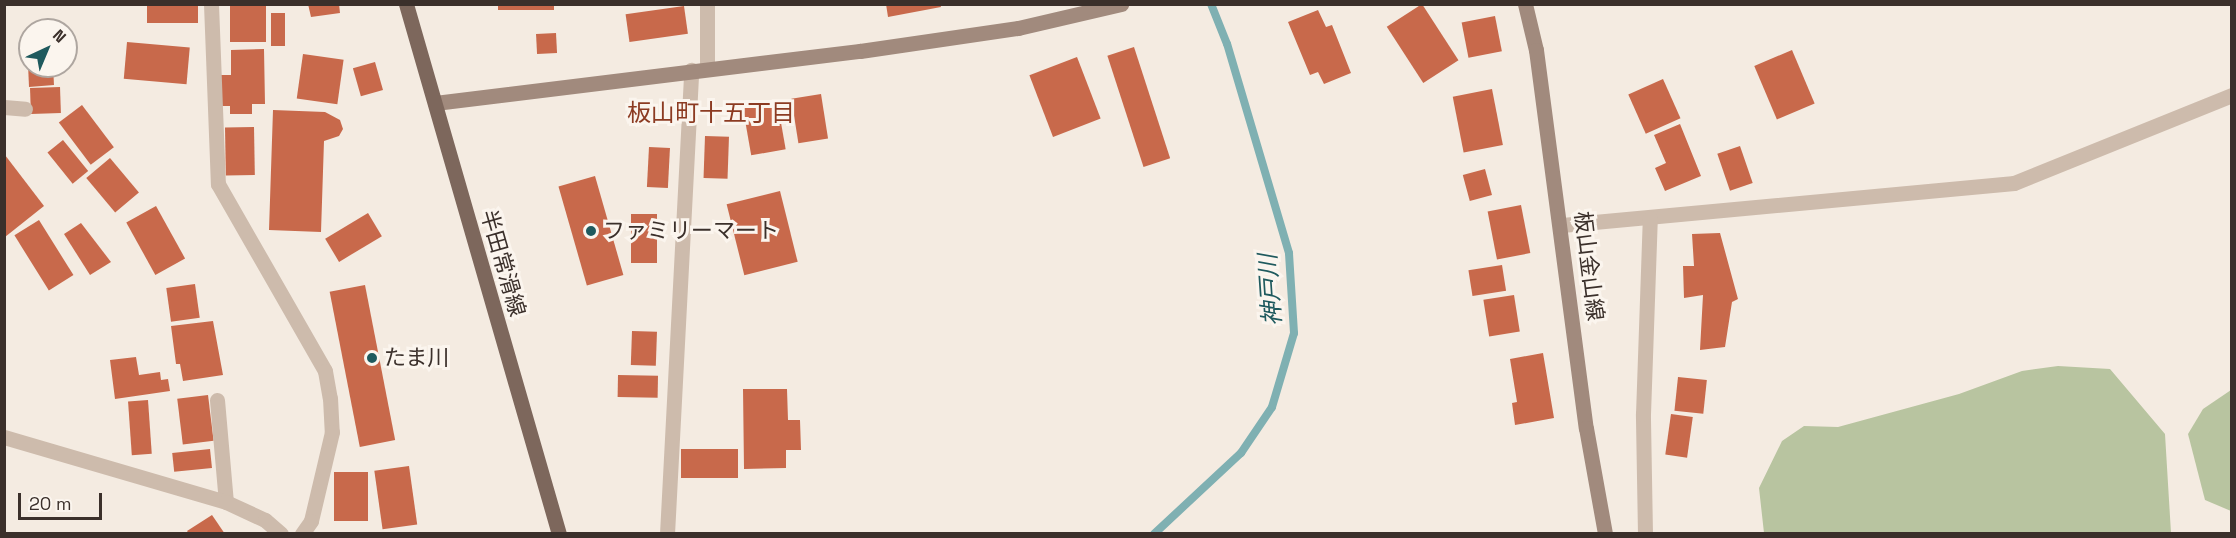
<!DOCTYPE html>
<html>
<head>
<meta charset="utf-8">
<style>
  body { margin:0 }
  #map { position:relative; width:2236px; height:538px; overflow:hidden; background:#f4ebe1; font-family:"Space Grotesk","Noto Sans JP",sans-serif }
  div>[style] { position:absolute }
  .green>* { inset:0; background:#b8c4a0 }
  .stream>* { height:8px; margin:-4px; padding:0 4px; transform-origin:4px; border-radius:4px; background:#7fb0b2 }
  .building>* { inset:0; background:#c8694b; transform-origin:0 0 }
  .street>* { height:15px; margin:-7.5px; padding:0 7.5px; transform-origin:7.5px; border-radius:7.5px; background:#cdbbac }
  .secondary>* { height:15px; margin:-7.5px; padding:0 7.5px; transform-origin:7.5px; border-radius:7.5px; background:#a18a7d }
  .primary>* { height:15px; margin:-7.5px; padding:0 7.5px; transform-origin:7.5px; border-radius:7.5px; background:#7d675c }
  .dots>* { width:16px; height:16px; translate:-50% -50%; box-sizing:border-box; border:3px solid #fbf5ee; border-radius:50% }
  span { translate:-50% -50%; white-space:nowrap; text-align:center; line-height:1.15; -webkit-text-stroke:6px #fbf5ee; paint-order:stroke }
  .poi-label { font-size:22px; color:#3b302b }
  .left { translate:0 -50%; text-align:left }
  .street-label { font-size:22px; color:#3b302b }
  .neighbourhood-label { font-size:24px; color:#8c3b22 }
  .water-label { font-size:24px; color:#1f5a5e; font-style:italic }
  .frame { position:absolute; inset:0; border:6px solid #3b302b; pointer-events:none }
  .north { position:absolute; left:18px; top:18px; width:60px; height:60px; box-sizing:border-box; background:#fbf5ee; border:2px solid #aea6a0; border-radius:50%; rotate:44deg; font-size:16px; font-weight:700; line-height:24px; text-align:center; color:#3b302b }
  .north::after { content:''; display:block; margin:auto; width:21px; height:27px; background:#1f5a5e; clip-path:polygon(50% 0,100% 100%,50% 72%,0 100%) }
  .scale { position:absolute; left:18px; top:493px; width:84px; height:27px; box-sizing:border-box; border:3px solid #3b302b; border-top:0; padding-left:8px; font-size:18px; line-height:21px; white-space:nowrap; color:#3b302b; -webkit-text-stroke:4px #fbf5ee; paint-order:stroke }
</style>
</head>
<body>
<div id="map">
  <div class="green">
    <i style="clip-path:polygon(2058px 366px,2110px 369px,2165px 434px,2171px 533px,1764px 533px,1759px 488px,1782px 441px,1804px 426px,1838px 427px,1959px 394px,2022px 371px)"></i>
    <i style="clip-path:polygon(2231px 390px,2231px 511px,2205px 500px,2188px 434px,2203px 409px)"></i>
  </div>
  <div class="stream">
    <i style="left:1154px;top:534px;width:119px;rotate:-43deg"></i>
    <i style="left:1241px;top:453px;width:55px;rotate:-56deg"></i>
    <i style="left:1272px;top:407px;width:77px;rotate:-73.4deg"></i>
    <i style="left:1294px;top:333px;width:80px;rotate:-93.6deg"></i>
    <i style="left:1289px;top:253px;width:218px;rotate:-106.5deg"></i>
    <i style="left:1227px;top:44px;width:43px;rotate:-111.8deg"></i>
  </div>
  <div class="building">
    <i style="left:147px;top:4px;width:51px;height:19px"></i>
    <i style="left:230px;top:4px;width:36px;height:38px"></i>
    <i style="clip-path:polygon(308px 4px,339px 4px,340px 13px,311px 17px)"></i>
    <i style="left:498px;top:4px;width:56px;height:6px"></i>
    <i style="clip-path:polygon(886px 4px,940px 4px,941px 7px,888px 17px)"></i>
    <i style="left:1422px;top:4px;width:67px;height:42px;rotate:57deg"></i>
    <i style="left:684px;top:6px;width:28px;height:59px;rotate:82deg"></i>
    <i style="clip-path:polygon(1318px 10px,1326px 27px,1332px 25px,1351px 73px,1324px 84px,1318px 72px,1310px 75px,1288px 22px)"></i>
    <i style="left:271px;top:13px;width:14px;height:33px"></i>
    <i style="left:1495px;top:16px;width:36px;height:34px;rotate:79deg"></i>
    <i style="left:556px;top:33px;width:20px;height:20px;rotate:87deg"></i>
    <i style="left:127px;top:42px;width:63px;height:37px;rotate:5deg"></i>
    <i style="left:1134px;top:47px;width:117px;height:28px;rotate:72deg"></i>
    <i style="clip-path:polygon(264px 49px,265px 104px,252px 104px,252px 114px,230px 114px,230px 106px,220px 106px,220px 75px,231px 75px,231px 50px)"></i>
    <i style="left:1792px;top:50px;width:58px;height:41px;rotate:67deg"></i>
    <i style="left:303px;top:54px;width:41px;height:45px;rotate:8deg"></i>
    <i style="left:1077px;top:57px;width:66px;height:51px;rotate:69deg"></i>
    <i style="left:375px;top:62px;width:29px;height:23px;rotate:74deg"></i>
    <i style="clip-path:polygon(28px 64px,53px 66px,54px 85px,29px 87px)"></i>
    <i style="left:1663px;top:79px;width:43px;height:38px;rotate:66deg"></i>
    <i style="left:60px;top:87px;width:26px;height:30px;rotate:88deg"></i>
    <i style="left:1492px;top:89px;width:57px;height:40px;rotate:79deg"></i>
    <i style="left:821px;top:94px;width:45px;height:30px;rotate:81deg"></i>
    <i style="left:777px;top:100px;width:50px;height:35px;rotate:80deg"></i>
    <i style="left:82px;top:105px;width:53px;height:29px;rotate:53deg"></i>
    <i style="clip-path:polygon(273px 110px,325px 112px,340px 120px,343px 129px,339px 136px,324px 141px,321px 232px,269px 230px)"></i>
    <i style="clip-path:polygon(1680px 124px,1701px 176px,1665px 191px,1655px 168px,1666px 163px,1654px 135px)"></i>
    <i style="left:254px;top:127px;width:48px;height:29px;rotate:89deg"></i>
    <i style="left:705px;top:136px;width:24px;height:42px;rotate:2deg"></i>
    <i style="left:63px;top:140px;width:40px;height:20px;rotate:51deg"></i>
    <i style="left:1740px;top:146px;width:39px;height:24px;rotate:71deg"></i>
    <i style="left:649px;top:147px;width:21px;height:40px;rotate:3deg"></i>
    <i style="clip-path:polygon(5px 155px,44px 206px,5px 237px)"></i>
    <i style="left:110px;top:158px;width:45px;height:31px;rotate:50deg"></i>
    <i style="left:1485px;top:169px;width:27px;height:23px;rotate:75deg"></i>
    <i style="left:595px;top:176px;width:103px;height:38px;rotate:74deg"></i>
    <i style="left:780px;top:191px;width:73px;height:55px;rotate:76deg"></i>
    <i style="left:1521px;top:205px;width:49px;height:34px;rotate:79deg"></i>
    <i style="left:156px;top:206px;width:60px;height:34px;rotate:61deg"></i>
    <i style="left:368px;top:213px;width:27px;height:50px;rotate:59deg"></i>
    <i style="left:631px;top:214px;width:26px;height:49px"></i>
    <i style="left:39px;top:220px;width:65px;height:29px;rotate:58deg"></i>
    <i style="clip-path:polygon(81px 223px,111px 262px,90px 275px,64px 234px)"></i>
    <i style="clip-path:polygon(1720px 233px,1738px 299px,1732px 302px,1725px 347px,1700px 350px,1703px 295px,1684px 298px,1683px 266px,1694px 266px,1692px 234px)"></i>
    <i style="left:1502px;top:265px;width:26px;height:34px;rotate:81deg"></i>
    <i style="left:195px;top:284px;width:34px;height:29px;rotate:82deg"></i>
    <i style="left:365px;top:285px;width:158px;height:36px;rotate:79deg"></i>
    <i style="left:1514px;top:295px;width:37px;height:31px;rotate:81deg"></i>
    <i style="clip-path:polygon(213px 321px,223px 375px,183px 381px,180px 364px,176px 364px,171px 326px)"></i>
    <i style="left:632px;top:331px;width:25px;height:34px;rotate:2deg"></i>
    <i style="clip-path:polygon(1543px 353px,1554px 418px,1515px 425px,1512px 403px,1517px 402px,1510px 359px)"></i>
    <i style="clip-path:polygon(136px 357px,139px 375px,160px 372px,161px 380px,168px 379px,170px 391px,115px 399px,110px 360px)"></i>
    <i style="left:618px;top:375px;width:40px;height:22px;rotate:1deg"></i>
    <i style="left:1678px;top:377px;width:29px;height:34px;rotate:6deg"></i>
    <i style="clip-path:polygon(743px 389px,787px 389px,788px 420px,800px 420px,801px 450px,786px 450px,786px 468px,744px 469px)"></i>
    <i style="left:208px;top:395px;width:46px;height:31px;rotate:83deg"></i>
    <i style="left:148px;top:400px;width:54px;height:20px;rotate:86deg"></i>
    <i style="left:1671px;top:414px;width:22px;height:41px;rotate:8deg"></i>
    <i style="left:210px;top:449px;width:19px;height:38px;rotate:84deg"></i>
    <i style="left:681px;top:449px;width:57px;height:29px"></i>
    <i style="left:409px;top:466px;width:59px;height:35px;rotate:82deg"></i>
    <i style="left:334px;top:472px;width:34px;height:49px"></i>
    <i style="clip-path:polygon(212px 515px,225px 534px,189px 534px,187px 531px)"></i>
  </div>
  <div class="street">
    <i style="left:211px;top:4px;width:180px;rotate:87.8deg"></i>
    <i style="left:218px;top:184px;width:215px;rotate:60.2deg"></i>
    <i style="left:325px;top:371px;width:27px;rotate:80deg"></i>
    <i style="left:330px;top:398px;width:34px;rotate:87deg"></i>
    <i style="left:332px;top:432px;width:91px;rotate:103.3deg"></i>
    <i style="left:311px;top:521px;width:16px;rotate:125deg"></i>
    <i style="left:707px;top:4px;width:64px;rotate:90deg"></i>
    <i style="left:4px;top:107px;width:21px;rotate:5deg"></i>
    <i style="left:1562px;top:225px;width:454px;rotate:-5.3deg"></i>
    <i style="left:2014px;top:183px;width:235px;rotate:-22deg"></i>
    <i style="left:217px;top:400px;width:102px;rotate:85deg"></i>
    <i style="left:4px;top:437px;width:231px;rotate:16.3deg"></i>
    <i style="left:226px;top:502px;width:43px;rotate:24.8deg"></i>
    <i style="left:265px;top:520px;width:21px;rotate:41deg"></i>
    <i style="left:667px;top:534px;width:465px;rotate:-87deg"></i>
    <i style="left:1645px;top:534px;width:120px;rotate:-91deg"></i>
    <i style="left:1643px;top:414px;width:196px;rotate:-88deg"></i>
  </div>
  <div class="secondary">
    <i style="left:1525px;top:4px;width:47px;rotate:76.6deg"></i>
    <i style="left:1536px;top:50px;width:381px;rotate:82.5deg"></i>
    <i style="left:1586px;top:428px;width:108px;rotate:79.8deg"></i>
    <i style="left:435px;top:103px;width:428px;rotate:-7deg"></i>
    <i style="left:860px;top:51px;width:160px;rotate:-8.3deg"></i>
    <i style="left:1018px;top:28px;width:106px;rotate:-13.1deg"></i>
  </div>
  <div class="primary">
    <i style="left:406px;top:4px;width:552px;rotate:73.9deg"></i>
  </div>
  <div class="dots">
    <i style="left:591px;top:231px;background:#1f5a5e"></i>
    <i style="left:372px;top:358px;background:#1f5a5e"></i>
  </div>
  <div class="poi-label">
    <span class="left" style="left:603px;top:231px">ファミリーマート</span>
    <span class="left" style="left:384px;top:358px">たま川</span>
  </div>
  <div class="street-label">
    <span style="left:503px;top:263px;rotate:74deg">半田常滑線</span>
    <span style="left:1589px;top:266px;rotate:83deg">板山金山線</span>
  </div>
  <div class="neighbourhood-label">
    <span style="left:711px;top:113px">板山町十五丁目</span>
  </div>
  <div class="water-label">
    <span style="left:1270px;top:290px;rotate:-94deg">神戸川</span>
  </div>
  <div class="frame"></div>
  <div class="north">N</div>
  <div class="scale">20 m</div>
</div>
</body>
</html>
